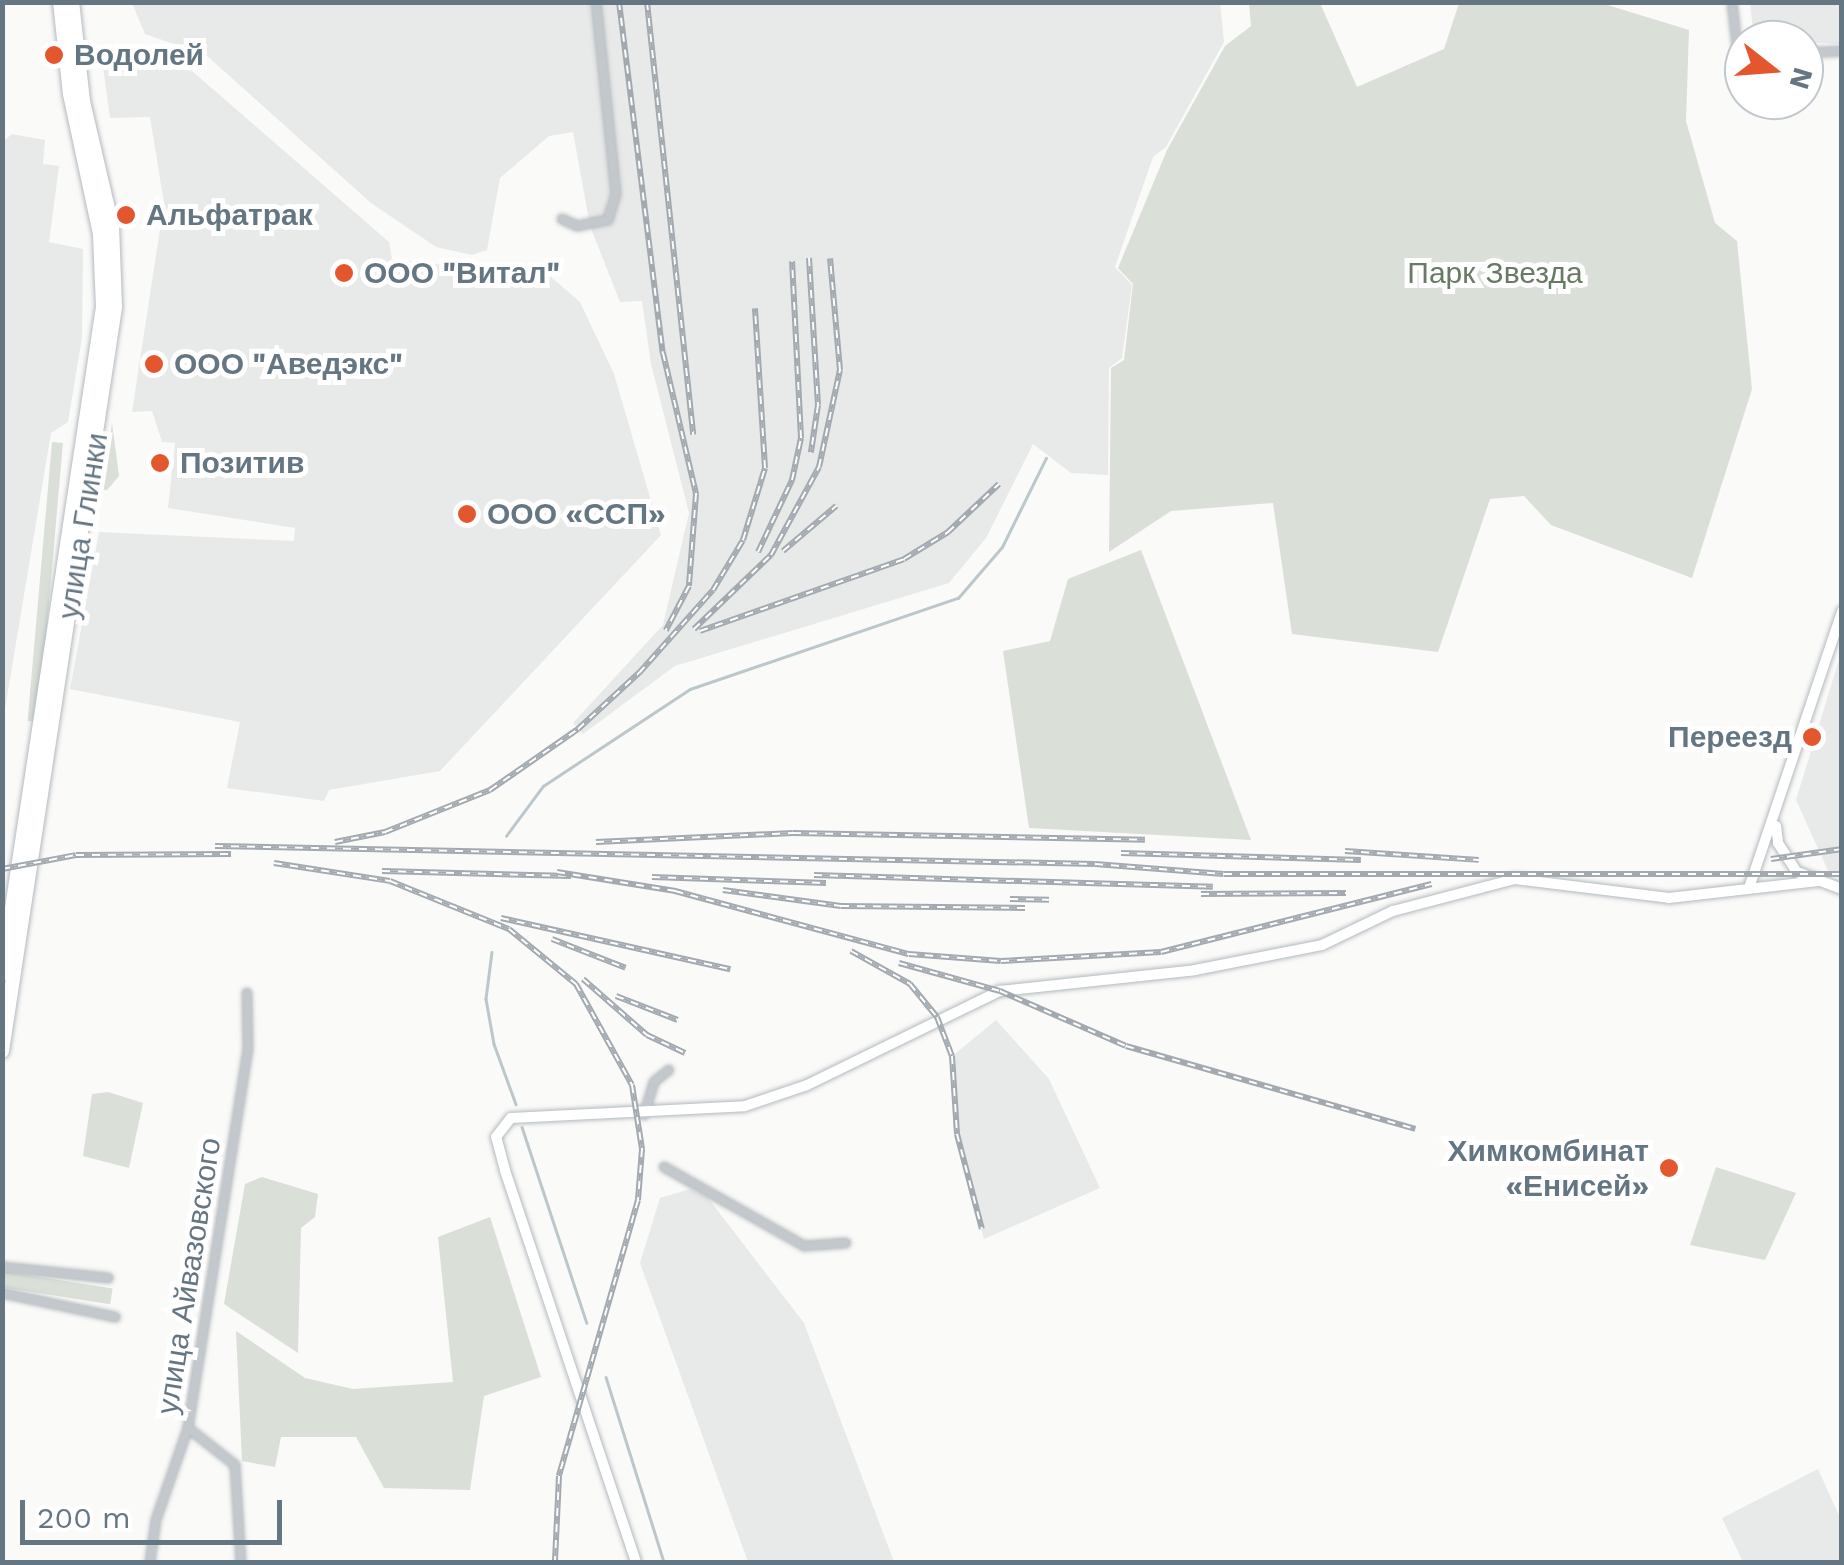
<!DOCTYPE html>
<html>
<head>
<meta charset="utf-8">
<style>
  body { margin:0 }
  #map { position:relative; width:1844px; height:1565px; overflow:hidden; background:#fafaf8; font-family:"Work Sans",sans-serif }
  div>[style] { position:absolute }
  .built>* { inset:0; background:#e8e9e9 }
  .green>* { inset:0; background:#dadfd7; transform-origin:0 0 }
  .stream>* { height:2.5px; margin:-1.25px; padding:0 1.25px; transform-origin:1.25px; border-radius:1.25px; background:#bbc7cb }
  .roads { filter:drop-shadow(0 0 2px #b3babf) drop-shadow(0 0 2px #b3babf) }
  .street>* { height:8px; margin:-4px; padding:0 4px; transform-origin:4px; border-radius:4px; background:#c3c8cc }
  .secondary>* { height:10px; margin:-5px; padding:0 5px; transform-origin:5px; border-radius:5px; background:#fff }
  .highway>* { height:14px; margin:-7px; padding:0 7px; transform-origin:7px; border-radius:7px; background:#fff }
  .rail>* { height:6px; margin-top:-3px; transform-origin:0; background:repeating-linear-gradient(90deg,#fff 0 8px,#a2aab0 0 16px); box-sizing:border-box; border-block:2px solid #a2aab0 }
  .dots>* { width:28px; height:28px; translate:-50% -50%; box-sizing:border-box; border:5px solid #fff; border-radius:50% }
  span { translate:-50% -50%; white-space:nowrap; text-align:center; line-height:1.15; -webkit-text-stroke:10px #fff; paint-order:stroke }
  .poi-label { font-size:30px; color:#657683; font-weight:700 }
  .left { translate:0 -50%; text-align:left }
  .right { translate:-100% -50%; text-align:right }
  .park-label { font-size:30px; color:#687a64 }
  .street-label { font-size:30px; color:#657683 }
  .frame { position:absolute; inset:0; border:5px solid #657683; pointer-events:none }
  .north { position:absolute; left:1724px; top:20px; width:100px; height:100px; box-sizing:border-box; background:#fff; border:2px solid #c1c8cd; border-radius:50%; rotate:107deg; font-size:28px; font-weight:700; line-height:40px; text-align:center; color:#657683 }
  .north::after { content:''; display:block; margin:auto; width:35px; height:45px; background:#e4572e; clip-path:polygon(50% 0,100% 100%,50% 72%,0 100%) }
  .scale { position:absolute; left:20px; top:1500px; width:262px; height:45px; box-sizing:border-box; border:5px solid #657683; border-top:0; padding-left:12px; font-size:30px; line-height:35px; white-space:nowrap; color:#657683; -webkit-text-stroke:8px #fff; paint-order:stroke }
</style>
</head>
<body>
<div id="map">
  <div class="built">
    <i style="clip-path:polygon(1220px 2px,1224px 42px,1166px 147px,1153px 157px,1115px 267px,1132px 285px,1122px 358px,1109px 368px,1108px 475px,1071px 473px,1033px 444px,986px 538px,949px 583px,675px 666px,583px 734px,573px 723px,663px 625px,689px 513px,651px 364px,642px 301px,620px 302px,590px 226px,573px 132px,549px 136px,500px 178px,487px 250px,472px 255px,436px 247px,371px 203px,206px 55px,145px 34px,132px 3px)"></i>
    <i style="clip-path:polygon(1750px 3px,1841px 3px,1841px 44px,1765px 40px,1753px 31px)"></i>
    <i style="clip-path:polygon(158px 64px,192px 71px,389px 242px,392px 259px,551px 277px,580px 302px,614px 374px,661px 535px,440px 771px,329px 790px,324px 801px,227px 788px,240px 722px,70px 689px,99px 532px,294px 541px,295px 528px,168px 508px,175px 443px,162px 442px,152px 411px,132px 412px,164px 203px,150px 117px,110px 118px,103px 66px)"></i>
    <i style="clip-path:polygon(12px 134px,45px 140px,43px 164px,59px 166px,49px 242px,83px 249px,82px 338px,68px 422px,51px 433px,3px 721px,2px 142px)"></i>
    <i style="clip-path:polygon(1841px 653px,1842px 878px,1841px 878px,1830px 875px,1796px 800px)"></i>
    <i style="clip-path:polygon(996px 1020px,1049px 1079px,1100px 1188px,984px 1239px,954px 1136px,950px 1058px)"></i>
    <i style="clip-path:polygon(690px 1189px,708px 1198px,804px 1323px,894px 1562px,748px 1562px,640px 1263px,660px 1198px)"></i>
    <i style="clip-path:polygon(1818px 1469px,1841px 1520px,1841px 1562px,1743px 1562px,1722px 1518px)"></i>
  </div>
  <div class="green">
    <i style="clip-path:polygon(1249px 3px,1320px 3px,1357px 87px,1444px 49px,1459px 3px,1601px 3px,1689px 30px,1686px 121px,1715px 223px,1737px 241px,1752px 389px,1692px 578px,1551px 525px,1524px 496px,1490px 499px,1438px 652px,1292px 634px,1273px 503px,1171px 511px,1109px 552px,1111px 368px,1124px 360px,1133px 284px,1118px 268px,1167px 150px,1225px 46px,1251px 26px)"></i>
    <i style="clip-path:polygon(112px 423px,119px 476px,107px 490px,102px 490px)"></i>
    <i style="left:52px;top:442px;width:11px;height:280px;rotate:5deg"></i>
    <i style="clip-path:polygon(1141px 550px,1251px 840px,1029px 828px,1003px 651px,1050px 641px,1068px 579px)"></i>
    <i style="clip-path:polygon(108px 1092px,143px 1103px,129px 1168px,83px 1156px,92px 1094px)"></i>
    <i style="clip-path:polygon(1716px 1167px,1796px 1193px,1765px 1260px,1690px 1245px)"></i>
    <i style="clip-path:polygon(262px 1177px,318px 1194px,315px 1217px,301px 1228px,298px 1353px,224px 1304px,245px 1184px)"></i>
    <i style="clip-path:polygon(490px 1217px,541px 1377px,484px 1396px,470px 1490px,384px 1488px,356px 1437px,281px 1437px,275px 1467px,242px 1461px,236px 1331px,305px 1378px,353px 1389px,453px 1382px,438px 1237px)"></i>
    <i style="left:2px;top:1271px;width:112px;height:16px;rotate:9deg"></i>
  </div>
  <div class="stream">
    <i style="left:506px;top:836px;width:62px;rotate:-53.5deg"></i>
    <i style="left:543px;top:786px;width:176px;rotate:-33.4deg"></i>
    <i style="left:690px;top:689px;width:283px;rotate:-18.8deg"></i>
    <i style="left:958px;top:598px;width:67px;rotate:-49.2deg"></i>
    <i style="left:1002px;top:547px;width:99px;rotate:-63.7deg"></i>
    <i style="left:492px;top:952px;width:47px;rotate:97.3deg"></i>
    <i style="left:486px;top:999px;width:46px;rotate:79.9deg"></i>
    <i style="left:494px;top:1044px;width:64px;rotate:69.9deg"></i>
    <i style="left:522px;top:1127px;width:206px;rotate:71.7deg"></i>
    <i style="left:606px;top:1377px;width:194px;rotate:72.6deg"></i>
  </div>
  <div class="roads">
    <div class="street">
      <i style="left:1732px;top:2px;width:43px;rotate:83.4deg"></i>
      <i style="left:1737px;top:45px;width:9px;rotate:36deg"></i>
      <i style="left:1804px;top:53px;width:38px;rotate:-3deg"></i>
      <i style="left:562px;top:219px;width:17px;rotate:25deg"></i>
      <i style="left:577px;top:226px;width:32px;rotate:-11deg"></i>
      <i style="left:608px;top:220px;width:27px;rotate:-73deg"></i>
      <i style="left:616px;top:194px;width:193px;rotate:-95.9deg"></i>
      <i style="left:644px;top:1115px;width:34px;rotate:-73deg"></i>
      <i style="left:654px;top:1082px;width:19px;rotate:-39deg"></i>
      <i style="left:664px;top:1167px;width:161px;rotate:29.4deg"></i>
      <i style="left:804px;top:1246px;width:42px;rotate:-4.1deg"></i>
      <i style="left:2px;top:1267px;width:107px;rotate:5.9deg"></i>
      <i style="left:2px;top:1293px;width:116px;rotate:12deg"></i>
      <i style="left:188px;top:1428px;width:60px;rotate:38.2deg"></i>
      <i style="left:235px;top:1465px;width:97px;rotate:86.5deg"></i>
      <i style="left:150px;top:1562px;width:42px;rotate:-81.9deg"></i>
      <i style="left:156px;top:1520px;width:97px;rotate:-70.8deg"></i>
      <i style="left:188px;top:1428px;width:384px;rotate:-81deg"></i>
      <i style="left:248px;top:1049px;width:56px;rotate:-91deg"></i>
    </div>
    <div class="secondary">
      <i style="left:1776px;top:826px;width:17px;rotate:83deg"></i>
      <i style="left:1778px;top:843px;width:35px;rotate:57deg"></i>
      <i style="left:1797px;top:872px;width:48px;rotate:20.7deg"></i>
      <i style="left:1750px;top:885px;width:289px;rotate:-71.4deg"></i>
      <i style="left:636px;top:1562px;width:413px;rotate:-108.5deg"></i>
      <i style="left:505px;top:1170px;width:34px;rotate:-105deg"></i>
      <i style="left:496px;top:1137px;width:24px;rotate:-52deg"></i>
      <i style="left:511px;top:1118px;width:234px;rotate:-2.9deg"></i>
      <i style="left:745px;top:1106px;width:65px;rotate:-18.7deg"></i>
      <i style="left:807px;top:1085px;width:215px;rotate:-26deg"></i>
      <i style="left:1000px;top:991px;width:196px;rotate:-6.1deg"></i>
      <i style="left:1195px;top:970px;width:129px;rotate:-11.1deg"></i>
      <i style="left:1322px;top:945px;width:79px;rotate:-25.6deg"></i>
      <i style="left:1393px;top:911px;width:126px;rotate:-14.7deg"></i>
      <i style="left:1515px;top:879px;width:155px;rotate:7deg"></i>
      <i style="left:1669px;top:898px;width:150px;rotate:-6.5deg"></i>
    </div>
    <div class="highway">
      <i style="left:2px;top:974px;width:675px;rotate:-81.39deg"></i>
      <i style="left:103px;top:307px;width:73px;rotate:-92.4deg"></i>
      <i style="left:100px;top:234px;width:143px;rotate:-102.1deg"></i>
      <i style="left:70px;top:94px;width:93px;rotate:-96.2deg"></i>
      <i style="left:2px;top:1051px;width:753px;rotate:-81.36deg"></i>
      <i style="left:115px;top:307px;width:81px;rotate:-92.1deg"></i>
      <i style="left:112px;top:226px;width:128px;rotate:-103.1deg"></i>
      <i style="left:83px;top:101px;width:100px;rotate:-96.3deg"></i>
    </div>
  </div>
  <div class="rail">
    <i style="left:619px;top:2px;width:354px;rotate:82.9deg"></i>
    <i style="left:663px;top:353px;width:145px;rotate:76.8deg"></i>
    <i style="left:696px;top:494px;width:92px;rotate:94.4deg"></i>
    <i style="left:689px;top:586px;width:50px;rotate:117.6deg"></i>
    <i style="left:647px;top:2px;width:435px;rotate:83.9deg"></i>
    <i style="left:809px;top:258px;width:147px;rotate:86.5deg"></i>
    <i style="left:818px;top:405px;width:48px;rotate:98.5deg"></i>
    <i style="left:783px;top:551px;width:70px;rotate:-40.3deg"></i>
    <i style="left:758px;top:552px;width:80px;rotate:-64.7deg"></i>
    <i style="left:792px;top:480px;width:43px;rotate:-77.9deg"></i>
    <i style="left:801px;top:438px;width:177px;rotate:-92.9deg"></i>
    <i style="left:694px;top:629px;width:107px;rotate:-43.9deg"></i>
    <i style="left:771px;top:555px;width:100px;rotate:-61.4deg"></i>
    <i style="left:819px;top:467px;width:99px;rotate:-77.8deg"></i>
    <i style="left:840px;top:370px;width:112px;rotate:-95.1deg"></i>
    <i style="left:700px;top:631px;width:216px;rotate:-19.4deg"></i>
    <i style="left:904px;top:559px;width:52px;rotate:-31.5deg"></i>
    <i style="left:948px;top:532px;width:70px;rotate:-43.3deg"></i>
    <i style="left:335px;top:842px;width:51px;rotate:-11.3deg"></i>
    <i style="left:385px;top:832px;width:113px;rotate:-21.8deg"></i>
    <i style="left:490px;top:790px;width:107px;rotate:-34.7deg"></i>
    <i style="left:578px;top:729px;width:83px;rotate:-42.6deg"></i>
    <i style="left:639px;top:673px;width:111px;rotate:-48.3deg"></i>
    <i style="left:713px;top:590px;width:58px;rotate:-59deg"></i>
    <i style="left:743px;top:540px;width:75px;rotate:-73deg"></i>
    <i style="left:765px;top:468px;width:160px;rotate:-93.6deg"></i>
    <i style="left:596px;top:842px;width:197px;rotate:-2.6deg"></i>
    <i style="left:793px;top:833px;width:352px;rotate:1.1deg"></i>
    <i style="left:215px;top:846px;width:880px;rotate:1.17deg"></i>
    <i style="left:1095px;top:864px;width:129px;rotate:4.4deg"></i>
    <i style="left:1224px;top:874px;width:618px"></i>
    <i style="left:1345px;top:851px;width:134px;rotate:3.8deg"></i>
    <i style="left:1121px;top:853px;width:240px;rotate:1.7deg"></i>
    <i style="left:1771px;top:859px;width:72px;rotate:-8deg"></i>
    <i style="left:274px;top:863px;width:117px;rotate:8.8deg"></i>
    <i style="left:390px;top:881px;width:128px;rotate:22deg"></i>
    <i style="left:509px;top:929px;width:87px;rotate:39.4deg"></i>
    <i style="left:576px;top:984px;width:115px;rotate:61deg"></i>
    <i style="left:632px;top:1085px;width:65px;rotate:81.1deg"></i>
    <i style="left:642px;top:1149px;width:51px;rotate:94.5deg"></i>
    <i style="left:638px;top:1200px;width:287px;rotate:106deg"></i>
    <i style="left:559px;top:1476px;width:86px;rotate:92.7deg"></i>
    <i style="left:2px;top:869px;width:75px;rotate:-10.7deg"></i>
    <i style="left:76px;top:855px;width:155px;rotate:-0.4deg"></i>
    <i style="left:382px;top:871px;width:189px;rotate:1.5deg"></i>
    <i style="left:557px;top:872px;width:120px;rotate:9.1deg"></i>
    <i style="left:675px;top:891px;width:242px;rotate:15.1deg"></i>
    <i style="left:909px;top:954px;width:92px;rotate:4.4deg"></i>
    <i style="left:1001px;top:961px;width:160px;rotate:-3.2deg"></i>
    <i style="left:1161px;top:952px;width:279px;rotate:-14.1deg"></i>
    <i style="left:814px;top:875px;width:399px;rotate:1.7deg"></i>
    <i style="left:652px;top:877px;width:174px;rotate:2deg"></i>
    <i style="left:723px;top:890px;width:119px;rotate:7.7deg"></i>
    <i style="left:841px;top:906px;width:184px;rotate:0.6deg"></i>
    <i style="left:1201px;top:894px;width:145px;rotate:-0.4deg"></i>
    <i style="left:1010px;top:899px;width:39px;rotate:1deg"></i>
    <i style="left:501px;top:918px;width:235px;rotate:12.6deg"></i>
    <i style="left:552px;top:939px;width:79px;rotate:21.4deg"></i>
    <i style="left:851px;top:951px;width:68px;rotate:29.2deg"></i>
    <i style="left:910px;top:984px;width:43px;rotate:50.7deg"></i>
    <i style="left:937px;top:1017px;width:42px;rotate:69deg"></i>
    <i style="left:952px;top:1056px;width:78px;rotate:86.3deg"></i>
    <i style="left:957px;top:1134px;width:98px;rotate:75.3deg"></i>
    <i style="left:899px;top:963px;width:105px;rotate:15.5deg"></i>
    <i style="left:1000px;top:991px;width:137px;rotate:23.6deg"></i>
    <i style="left:1126px;top:1046px;width:301px;rotate:16deg"></i>
    <i style="left:583px;top:979px;width:85px;rotate:41.2deg"></i>
    <i style="left:647px;top:1035px;width:42px;rotate:25.3deg"></i>
    <i style="left:616px;top:996px;width:66px;rotate:21.2deg"></i>
  </div>
  <div class="dots">
    <i style="left:54px;top:55px;background:#e4572e"></i>
    <i style="left:126px;top:215px;background:#e4572e"></i>
    <i style="left:344px;top:273px;background:#e4572e"></i>
    <i style="left:154px;top:364px;background:#e4572e"></i>
    <i style="left:160px;top:463px;background:#e4572e"></i>
    <i style="left:467px;top:514px;background:#e4572e"></i>
    <i style="left:1812px;top:737px;background:#e4572e"></i>
    <i style="left:1669px;top:1168px;background:#e4572e"></i>
  </div>
  <div class="poi-label">
    <span class="left" style="left:74px;top:55px">Водолей</span>
    <span class="left" style="left:146px;top:215px">Альфатрак</span>
    <span class="left" style="left:364px;top:273px">ООО "Витал"</span>
    <span class="left" style="left:174px;top:364px">ООО "Аведэкс"</span>
    <span class="left" style="left:180px;top:463px">Позитив</span>
    <span class="left" style="left:487px;top:514px">ООО «ССП»</span>
    <span class="right" style="left:1792px;top:737px">Переезд</span>
    <span class="right" style="left:1649px;top:1168px">Химкомбинат<br>«Енисей»</span>
  </div>
  <div class="park-label">
    <span style="left:1495px;top:273px">Парк Звезда</span>
  </div>
  <div class="street-label">
    <span style="left:83px;top:526px;rotate:-81deg">улица Глинки</span>
    <span style="left:189px;top:1276px;rotate:-81deg">улица Айвазовского</span>
  </div>
  <div class="frame"></div>
  <div class="north">N</div>
  <div class="scale">200 m</div>
</div>
</body>
</html>
